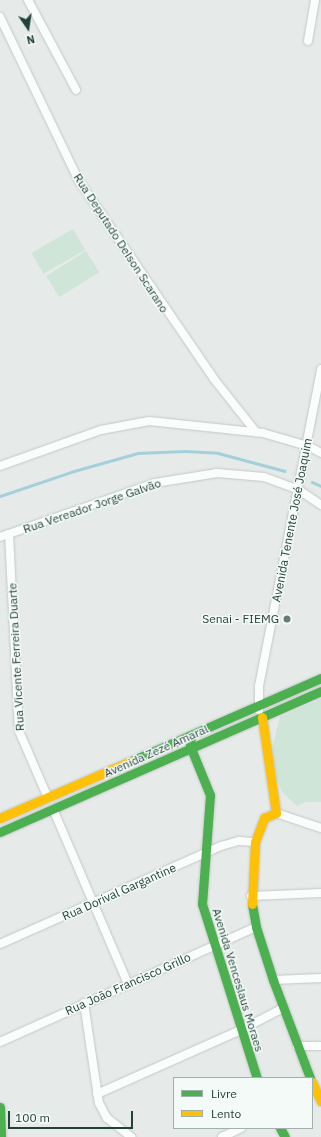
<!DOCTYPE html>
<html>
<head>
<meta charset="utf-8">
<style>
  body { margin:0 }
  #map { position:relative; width:321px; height:1137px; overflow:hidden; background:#e6ebe9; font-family:"IBM Plex Sans",sans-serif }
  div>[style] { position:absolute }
  .green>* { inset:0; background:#cee5d7; transform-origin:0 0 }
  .stream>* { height:2.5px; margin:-1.25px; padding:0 1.25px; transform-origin:1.25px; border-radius:1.25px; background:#a4d0dc }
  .roads { filter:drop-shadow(0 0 1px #c3c8c6) drop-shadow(0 0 1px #c3c8c6) }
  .street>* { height:8px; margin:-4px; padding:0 4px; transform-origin:4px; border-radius:4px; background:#fbfcfc }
  .fast>* { height:9px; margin:-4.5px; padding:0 4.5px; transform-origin:4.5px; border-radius:4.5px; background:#4caf50 }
  .slow>* { height:9px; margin:-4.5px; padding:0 4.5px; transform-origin:4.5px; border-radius:4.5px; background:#ffc107 }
  .dots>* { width:11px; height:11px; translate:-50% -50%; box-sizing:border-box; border:2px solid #f4faf7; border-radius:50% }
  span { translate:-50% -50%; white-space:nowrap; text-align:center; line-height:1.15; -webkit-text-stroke:3px #f4faf7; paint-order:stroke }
  .street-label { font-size:12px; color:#21413b }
  .poi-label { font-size:12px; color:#21413b }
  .right { translate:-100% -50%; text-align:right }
  .legend { position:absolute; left:173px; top:1077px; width:140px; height:52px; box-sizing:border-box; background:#f4faf7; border:1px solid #a0b0ac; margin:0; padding:5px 7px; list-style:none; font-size:12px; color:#21413b }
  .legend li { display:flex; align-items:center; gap:8px; height:20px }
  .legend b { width:20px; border:1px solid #a0b0ac }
  .north { position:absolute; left:8px; top:8px; width:40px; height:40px; -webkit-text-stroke:3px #f4faf7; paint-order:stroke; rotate:167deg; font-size:11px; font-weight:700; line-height:16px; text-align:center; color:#21413b }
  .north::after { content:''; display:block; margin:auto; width:14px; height:18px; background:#21413b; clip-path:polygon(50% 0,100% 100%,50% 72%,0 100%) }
  .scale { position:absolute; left:8px; top:1111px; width:125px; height:18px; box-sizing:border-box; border:2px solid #21413b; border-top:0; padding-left:5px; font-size:12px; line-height:14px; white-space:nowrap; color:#21413b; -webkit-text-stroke:3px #f4faf7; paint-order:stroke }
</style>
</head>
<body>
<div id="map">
  <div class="green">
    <i style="left:73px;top:229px;width:24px;height:48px;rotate:60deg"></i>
    <i style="left:86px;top:251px;width:25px;height:47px;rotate:58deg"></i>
    <i style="clip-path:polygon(321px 699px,321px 802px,306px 802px,297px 806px,282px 792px,276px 777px,271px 753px,280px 717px)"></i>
  </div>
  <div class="stream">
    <i style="left:312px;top:482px;width:10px;rotate:24deg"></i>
    <i style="left:0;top:496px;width:78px;rotate:-18.7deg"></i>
    <i style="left:74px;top:471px;width:66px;rotate:-15.7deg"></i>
    <i style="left:138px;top:453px;width:47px;rotate:-2.4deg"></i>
    <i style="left:185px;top:451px;width:33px;rotate:3deg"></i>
    <i style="left:218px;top:453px;width:69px;rotate:15deg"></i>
  </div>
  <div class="roads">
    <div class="street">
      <i style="left:28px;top:0;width:102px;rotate:61.9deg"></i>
      <i style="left:0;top:17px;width:182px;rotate:64.3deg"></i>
      <i style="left:79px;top:181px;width:240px;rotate:55.7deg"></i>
      <i style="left:214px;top:379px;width:68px;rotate:51.6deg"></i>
      <i style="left:308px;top:41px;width:42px;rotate:-80.3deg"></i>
      <i style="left:0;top:466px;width:107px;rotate:-19.6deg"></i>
      <i style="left:101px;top:430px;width:49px;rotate:-10.6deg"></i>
      <i style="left:149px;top:421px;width:115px;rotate:6deg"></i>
      <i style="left:263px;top:433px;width:47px;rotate:16.1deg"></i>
      <i style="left:308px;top:446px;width:15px;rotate:28deg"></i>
      <i style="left:9px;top:534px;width:197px;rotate:87.1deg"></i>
      <i style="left:19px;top:731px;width:73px;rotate:66.6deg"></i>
      <i style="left:0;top:537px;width:164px;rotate:-19.2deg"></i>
      <i style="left:155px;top:483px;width:63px;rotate:-9.2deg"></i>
      <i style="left:217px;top:473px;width:47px;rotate:4.9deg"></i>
      <i style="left:264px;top:477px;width:37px;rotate:20deg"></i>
      <i style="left:299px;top:490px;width:27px;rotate:34deg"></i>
      <i style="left:259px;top:710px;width:24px;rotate:-90deg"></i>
      <i style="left:259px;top:686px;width:323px;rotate:-78.9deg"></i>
      <i style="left:53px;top:809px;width:190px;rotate:66.8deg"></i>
      <i style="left:276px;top:813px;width:47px;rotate:18.4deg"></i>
      <i style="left:251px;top:896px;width:70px;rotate:-2.5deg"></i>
      <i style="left:0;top:944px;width:242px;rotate:-23.9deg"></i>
      <i style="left:221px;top:846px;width:19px;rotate:-16deg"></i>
      <i style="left:239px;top:841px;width:16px;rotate:4deg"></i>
      <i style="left:273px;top:980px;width:48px;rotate:-2.4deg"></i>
      <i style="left:84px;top:1003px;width:101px;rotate:81.5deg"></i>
      <i style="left:99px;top:1103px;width:17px;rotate:62deg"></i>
      <i style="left:107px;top:1118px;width:31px;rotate:38deg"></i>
      <i style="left:0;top:1042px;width:281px;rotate:-24.2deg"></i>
      <i style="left:297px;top:1046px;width:24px"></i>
      <i style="left:97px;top:1094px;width:158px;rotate:-24deg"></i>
      <i style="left:241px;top:1030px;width:47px;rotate:-27.6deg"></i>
      <i style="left:222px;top:1137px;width:21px;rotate:-25deg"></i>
    </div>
    <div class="fast">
      <i style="left:191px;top:735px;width:11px;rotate:95deg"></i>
      <i style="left:190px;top:746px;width:53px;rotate:67.8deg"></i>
      <i style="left:210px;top:795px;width:109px;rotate:94.2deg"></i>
      <i style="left:202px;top:904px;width:182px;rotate:72.5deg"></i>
      <i style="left:131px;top:761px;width:207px;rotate:-23.6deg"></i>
      <i style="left:0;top:832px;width:351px;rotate:-23.7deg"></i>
      <i style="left:252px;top:904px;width:23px;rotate:80deg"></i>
      <i style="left:256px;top:927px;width:56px;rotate:72.2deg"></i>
      <i style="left:273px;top:980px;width:105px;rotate:69.3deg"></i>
      <i style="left:0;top:1107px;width:30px;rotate:88deg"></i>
      <i style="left:280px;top:1128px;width:10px;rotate:61deg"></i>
    </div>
    <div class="slow">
      <i style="left:0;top:818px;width:143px;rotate:-23.5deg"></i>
      <i style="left:252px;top:904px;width:62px;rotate:-87.2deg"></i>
      <i style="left:255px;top:842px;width:26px;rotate:-69deg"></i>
      <i style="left:264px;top:818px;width:13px;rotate:-23deg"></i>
      <i style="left:276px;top:813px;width:97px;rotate:-98.3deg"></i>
      <i style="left:312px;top:1082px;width:21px;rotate:65deg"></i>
    </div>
  </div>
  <div class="dots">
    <i style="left:287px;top:619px;background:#667c78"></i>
  </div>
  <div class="street-label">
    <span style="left:121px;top:243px;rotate:57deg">Rua Deputado Delson Scarano</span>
    <span style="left:92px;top:506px;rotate:-19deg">Rua Vereador Jorge Galvão</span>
    <span style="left:292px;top:520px;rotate:-79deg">Avenida Tenente José Joaquim</span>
    <span style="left:16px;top:657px;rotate:-93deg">Rua Vicente Ferreira Duarte</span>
    <span style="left:156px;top:751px;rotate:-24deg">Avenida Zezé Amaral</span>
    <span style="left:119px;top:892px;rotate:-24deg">Rua Dorival Gargantine</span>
    <span style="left:238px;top:980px;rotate:73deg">Avenida Venceslaus Moraes</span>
    <span style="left:128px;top:984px;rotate:-24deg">Rua João Francisco Grillo</span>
  </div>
  <div class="poi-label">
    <span class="right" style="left:279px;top:619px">Senai - FIEMG</span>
  </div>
  <ul class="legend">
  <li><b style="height:5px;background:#4caf50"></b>Livre</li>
  <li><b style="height:5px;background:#ffc107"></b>Lento</li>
  </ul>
  <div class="north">N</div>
  <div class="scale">100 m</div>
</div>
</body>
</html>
